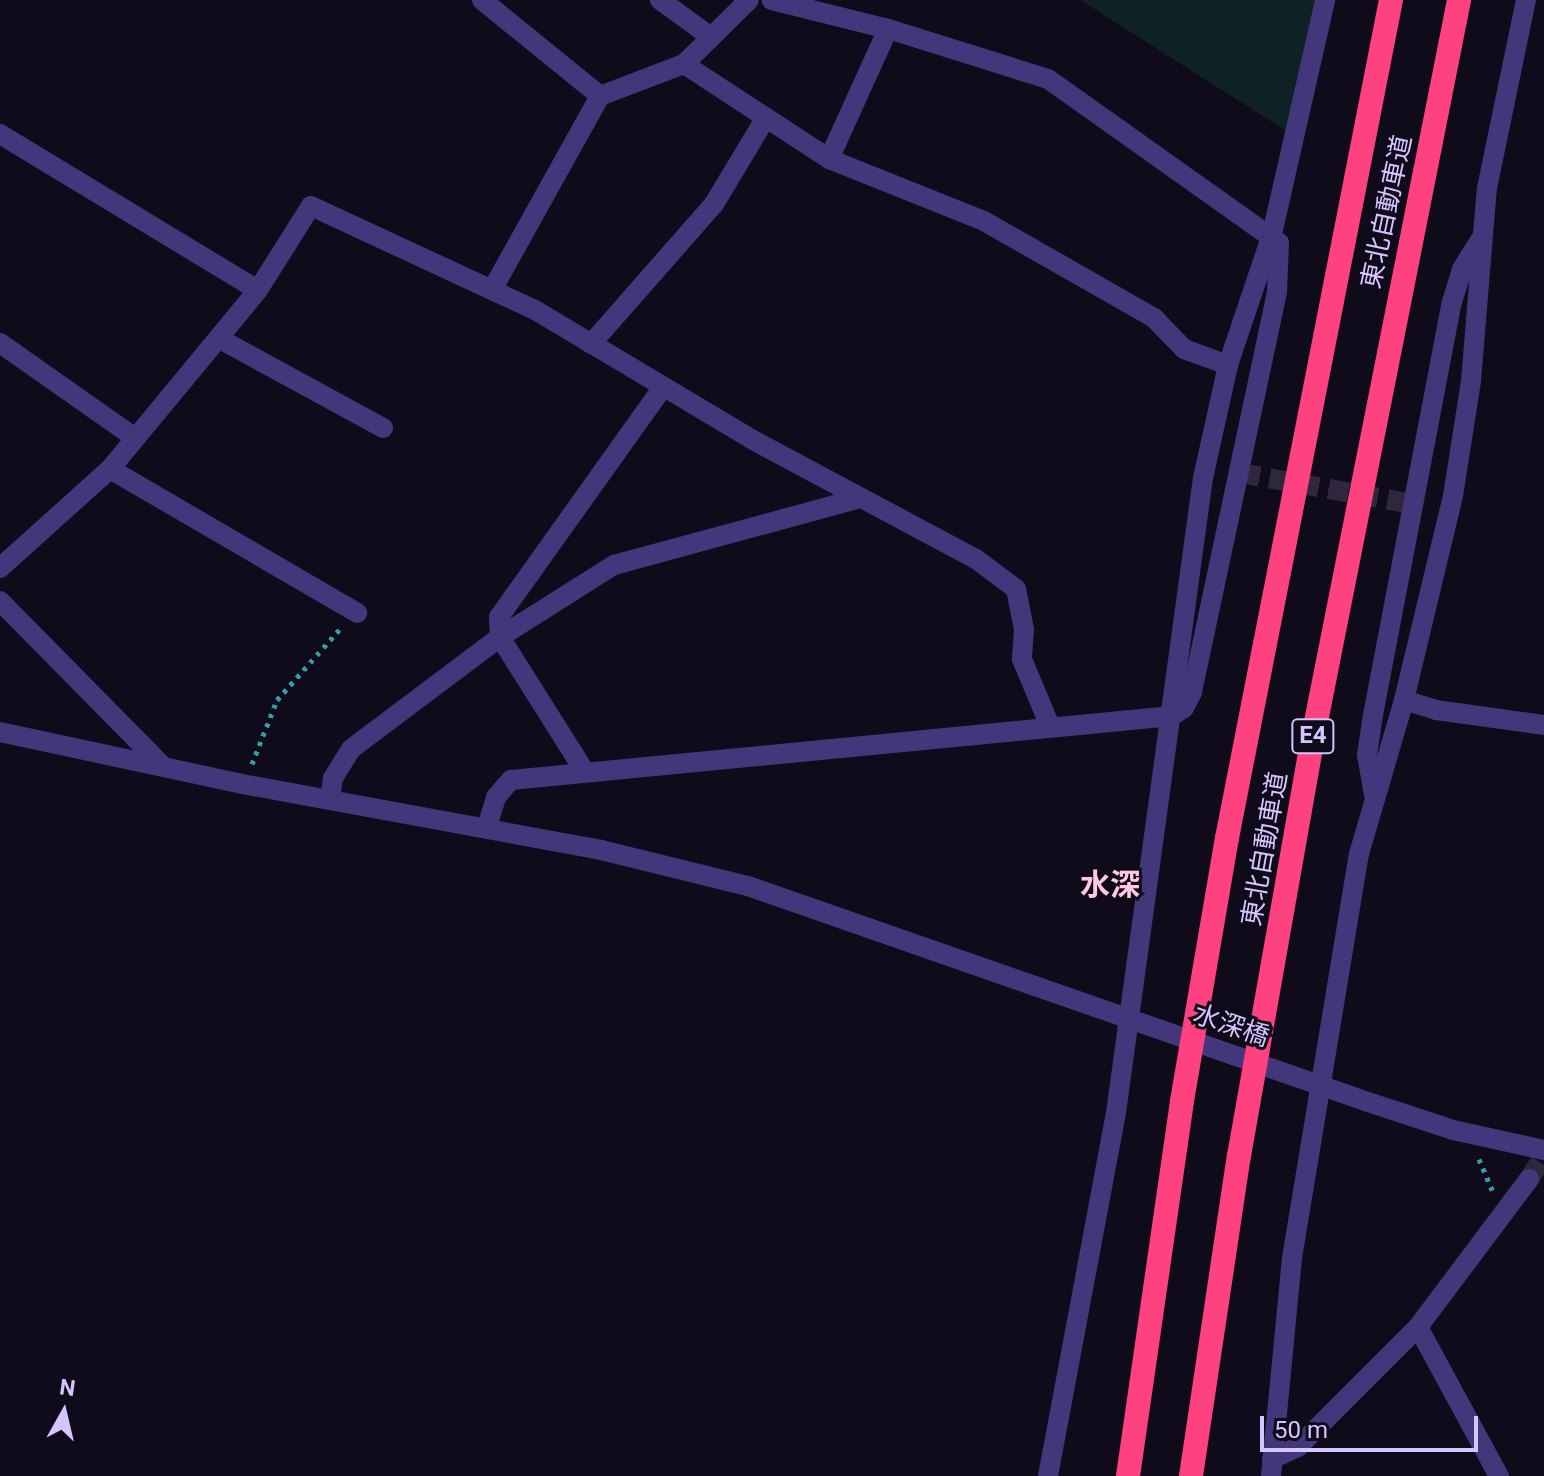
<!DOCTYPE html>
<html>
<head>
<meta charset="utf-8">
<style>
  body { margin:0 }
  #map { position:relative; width:1544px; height:1476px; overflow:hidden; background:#100b1b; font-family:Roboto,"Noto Sans JP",sans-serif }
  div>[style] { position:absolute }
  .green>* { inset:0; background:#0e2225 }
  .minor-tunnel>* { height:20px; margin-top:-10px; transform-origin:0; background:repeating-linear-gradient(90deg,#2e273d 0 20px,transparent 0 30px) }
  .path>* { height:5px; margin-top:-2.5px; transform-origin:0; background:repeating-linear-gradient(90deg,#2da0ab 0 4px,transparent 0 10px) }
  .minor>* { height:20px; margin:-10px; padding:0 10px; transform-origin:10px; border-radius:10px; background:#43367a }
  .highway>* { height:24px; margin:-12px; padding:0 12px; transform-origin:12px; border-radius:12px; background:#fe417f }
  span { translate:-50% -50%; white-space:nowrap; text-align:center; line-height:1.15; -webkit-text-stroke:6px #100b1b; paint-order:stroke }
  .shield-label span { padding:2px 6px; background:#100b1b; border:2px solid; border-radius:6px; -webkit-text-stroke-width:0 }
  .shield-label { font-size:24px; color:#d5c5ff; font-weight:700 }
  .street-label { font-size:26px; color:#d5c5ff }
  .quarter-label { font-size:30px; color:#ffc7e2; font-weight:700 }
  .north { position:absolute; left:24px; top:1372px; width:80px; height:80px; -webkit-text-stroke:6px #100b1b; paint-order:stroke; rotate:8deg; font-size:22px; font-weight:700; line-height:32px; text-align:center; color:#d5c5ff }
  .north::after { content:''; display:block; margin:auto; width:28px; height:36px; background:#d5c5ff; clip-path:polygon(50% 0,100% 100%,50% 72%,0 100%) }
  .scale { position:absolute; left:1260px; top:1416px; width:218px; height:36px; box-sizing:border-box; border:4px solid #d5c5ff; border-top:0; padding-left:10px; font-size:24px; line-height:28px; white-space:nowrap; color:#d5c5ff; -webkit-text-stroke:6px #100b1b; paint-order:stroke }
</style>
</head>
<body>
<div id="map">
  <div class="green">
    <i style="clip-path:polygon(1080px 0,1315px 0,1286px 131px)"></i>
  </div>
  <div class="minor-tunnel">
    <i style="left:1240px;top:473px;width:176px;rotate:10.2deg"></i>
    <i style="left:1529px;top:1179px;width:27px;rotate:-57deg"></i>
  </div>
  <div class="path">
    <i style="left:252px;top:764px;width:69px;rotate:-68.7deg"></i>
    <i style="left:277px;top:700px;width:94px;rotate:-48.5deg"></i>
    <i style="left:1479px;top:1159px;width:34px;rotate:67deg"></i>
  </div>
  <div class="minor">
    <i style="left:482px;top:0;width:152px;rotate:39.1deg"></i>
    <i style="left:600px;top:96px;width:222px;rotate:119.1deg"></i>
    <i style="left:660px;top:0;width:63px;rotate:36deg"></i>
    <i style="left:684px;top:64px;width:173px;rotate:33.2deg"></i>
    <i style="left:829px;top:159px;width:143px;rotate:-65.6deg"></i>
    <i style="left:888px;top:29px;width:120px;rotate:-166deg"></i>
    <i style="left:600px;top:96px;width:90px;rotate:-20.9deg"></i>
    <i style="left:684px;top:64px;width:91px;rotate:-44.6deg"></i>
    <i style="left:0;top:134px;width:301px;rotate:31.2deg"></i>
    <i style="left:829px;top:159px;width:167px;rotate:21.8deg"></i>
    <i style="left:984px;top:221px;width:196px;rotate:29.7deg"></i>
    <i style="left:1154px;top:318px;width:43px;rotate:45.9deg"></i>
    <i style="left:1184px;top:349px;width:47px;rotate:20deg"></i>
    <i style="left:218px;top:338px;width:188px;rotate:28.6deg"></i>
    <i style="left:0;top:343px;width:165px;rotate:35.1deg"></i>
    <i style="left:591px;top:344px;width:186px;rotate:-48.7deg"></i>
    <i style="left:714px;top:204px;width:99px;rotate:-59deg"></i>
    <i style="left:110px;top:469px;width:286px;rotate:30.2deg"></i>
    <i style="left:0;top:568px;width:148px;rotate:-42deg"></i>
    <i style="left:110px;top:469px;width:232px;rotate:-50.4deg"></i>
    <i style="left:258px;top:290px;width:99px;rotate:-57.8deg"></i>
    <i style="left:311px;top:206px;width:247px;rotate:24.9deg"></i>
    <i style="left:535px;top:310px;width:252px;rotate:30.8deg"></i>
    <i style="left:751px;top:439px;width:255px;rotate:28.1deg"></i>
    <i style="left:976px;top:559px;width:50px;rotate:36.9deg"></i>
    <i style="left:1016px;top:589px;width:41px;rotate:78.7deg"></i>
    <i style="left:1024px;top:629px;width:30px;rotate:94deg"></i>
    <i style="left:1022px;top:659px;width:70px;rotate:67.4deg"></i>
    <i style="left:0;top:601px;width:229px;rotate:45.4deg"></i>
    <i style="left:1404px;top:700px;width:34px;rotate:17deg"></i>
    <i style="left:1436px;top:710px;width:109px;rotate:7.9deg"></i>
    <i style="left:0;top:732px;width:248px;rotate:12.1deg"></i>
    <i style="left:242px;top:784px;width:365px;rotate:10.4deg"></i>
    <i style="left:601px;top:850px;width:151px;rotate:13.8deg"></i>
    <i style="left:748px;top:886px;width:657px;rotate:19.21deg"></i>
    <i style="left:1368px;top:1102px;width:89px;rotate:18.2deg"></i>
    <i style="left:1453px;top:1130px;width:93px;rotate:12.4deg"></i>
    <i style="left:585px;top:772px;width:160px;rotate:-122.2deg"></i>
    <i style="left:500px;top:637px;width:20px;rotate:-93deg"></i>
    <i style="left:499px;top:617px;width:282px;rotate:-54.5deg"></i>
    <i style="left:1374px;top:795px;width:41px;rotate:-99.9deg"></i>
    <i style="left:1367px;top:755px;width:40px;rotate:-81.5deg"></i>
    <i style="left:1373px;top:715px;width:420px;rotate:-79.2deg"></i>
    <i style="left:1452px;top:302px;width:34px;rotate:-73deg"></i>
    <i style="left:1462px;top:269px;width:36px;rotate:-58deg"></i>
    <i style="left:330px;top:799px;width:21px;rotate:-82deg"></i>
    <i style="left:333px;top:778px;width:34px;rotate:-58deg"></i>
    <i style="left:351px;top:749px;width:186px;rotate:-36.9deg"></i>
    <i style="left:500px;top:637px;width:135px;rotate:-32.3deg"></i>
    <i style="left:614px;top:565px;width:255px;rotate:-15.2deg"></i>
    <i style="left:487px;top:827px;width:31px;rotate:-73deg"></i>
    <i style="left:496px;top:797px;width:23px;rotate:-49deg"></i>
    <i style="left:511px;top:780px;width:664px;rotate:-5.53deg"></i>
    <i style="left:1172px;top:716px;width:14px;rotate:-34deg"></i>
    <i style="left:1184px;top:708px;width:18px;rotate:-63deg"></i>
    <i style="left:1192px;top:692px;width:410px;rotate:-78deg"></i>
    <i style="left:1277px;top:291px;width:48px;rotate:-87.6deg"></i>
    <i style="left:1279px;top:243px;width:283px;rotate:-144.6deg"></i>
    <i style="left:1048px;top:79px;width:168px;rotate:-162.6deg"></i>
    <i style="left:1418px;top:1327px;width:170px;rotate:61.5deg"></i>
    <i style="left:1272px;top:1459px;width:29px;rotate:-25deg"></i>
    <i style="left:1298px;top:1447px;width:170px;rotate:-45deg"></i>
    <i style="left:1418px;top:1327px;width:185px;rotate:-53.1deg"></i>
    <i style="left:1048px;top:1476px;width:369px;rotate:-79.4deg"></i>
    <i style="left:1116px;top:1113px;width:641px;rotate:-82.2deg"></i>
    <i style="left:1203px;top:478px;width:116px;rotate:-77.5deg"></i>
    <i style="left:1228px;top:365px;width:138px;rotate:-71.4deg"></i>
    <i style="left:1272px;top:234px;width:240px;rotate:-77.2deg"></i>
    <i style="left:1271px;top:1476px;width:219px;rotate:-84.5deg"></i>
    <i style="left:1292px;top:1258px;width:410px;rotate:-80.6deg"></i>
    <i style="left:1359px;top:854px;width:160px;rotate:-73.7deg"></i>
    <i style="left:1404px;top:700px;width:210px;rotate:-76.5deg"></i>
    <i style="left:1453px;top:496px;width:116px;rotate:-81.1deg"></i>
    <i style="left:1471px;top:381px;width:194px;rotate:-85.3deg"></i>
    <i style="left:1487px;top:188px;width:192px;rotate:-78.3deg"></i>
  </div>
  <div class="highway">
    <i style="left:1128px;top:1476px;width:379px;rotate:-81.8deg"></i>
    <i style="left:1182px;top:1101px;width:267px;rotate:-80.3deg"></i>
    <i style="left:1227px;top:838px;width:854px;rotate:-78.93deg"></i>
    <i style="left:1191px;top:1476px;width:324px;rotate:-81.5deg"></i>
    <i style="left:1239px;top:1156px;width:415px;rotate:-80deg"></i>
    <i style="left:1311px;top:747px;width:762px;rotate:-78.79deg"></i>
  </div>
  <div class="shield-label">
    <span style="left:1313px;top:736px">E4</span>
  </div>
  <div class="street-label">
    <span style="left:1387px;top:212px;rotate:-78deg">東北自動車道</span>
    <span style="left:1265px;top:849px;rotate:-80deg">東北自動車道</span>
    <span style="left:1231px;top:1026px;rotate:19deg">水深橋</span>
  </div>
  <div class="quarter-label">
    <span style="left:1110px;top:885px">水深</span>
  </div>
  <div class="north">N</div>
  <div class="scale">50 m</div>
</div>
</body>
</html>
